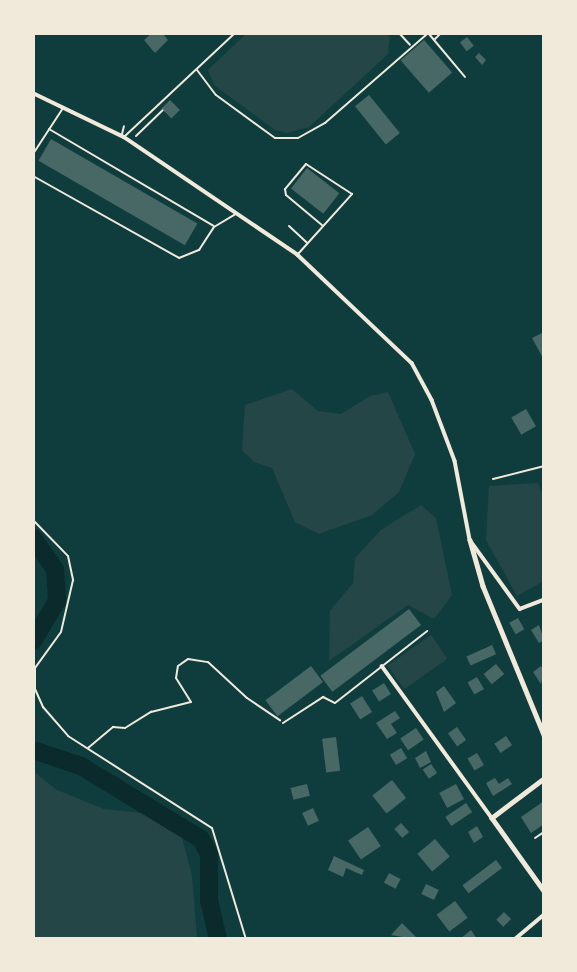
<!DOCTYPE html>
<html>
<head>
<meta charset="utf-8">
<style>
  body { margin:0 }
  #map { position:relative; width:577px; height:972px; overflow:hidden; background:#0f3d3e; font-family:"Roboto Condensed",sans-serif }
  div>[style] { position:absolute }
  .green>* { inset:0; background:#244646; transform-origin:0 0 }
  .river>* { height:18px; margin:-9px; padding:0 9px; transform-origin:9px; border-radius:9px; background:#0a2a2b }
  .building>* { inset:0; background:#486865; transform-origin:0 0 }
  .path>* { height:2px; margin:-1px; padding:0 1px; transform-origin:1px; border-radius:1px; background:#f1e9da }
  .service>* { height:2px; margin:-1px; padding:0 1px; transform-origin:1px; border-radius:1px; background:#f1e9da }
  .minor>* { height:3.5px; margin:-1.75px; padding:0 1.75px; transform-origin:1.75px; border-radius:1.75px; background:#f1e9da }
  .tertiary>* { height:4.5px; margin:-2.25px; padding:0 2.25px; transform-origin:2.25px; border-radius:2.25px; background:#f1e9da }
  span { translate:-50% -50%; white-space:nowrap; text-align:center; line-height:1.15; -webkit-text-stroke:5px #f1e9da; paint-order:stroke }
  .frame { position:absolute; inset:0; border:35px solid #f1e9da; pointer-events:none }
</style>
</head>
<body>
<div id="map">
  <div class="green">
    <i style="clip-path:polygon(247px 33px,386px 33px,390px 37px,388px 54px,309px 127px,287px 133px,275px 130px,214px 85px,208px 70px)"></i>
    <i style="clip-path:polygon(292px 389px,318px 411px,341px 414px,370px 396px,388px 392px,415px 454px,399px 492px,372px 515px,319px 534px,295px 522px,272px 468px,254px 462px,242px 450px,245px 405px)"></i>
    <i style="clip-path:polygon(538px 483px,544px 497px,544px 581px,517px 596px,486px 540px,489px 486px)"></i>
    <i style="clip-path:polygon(421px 505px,436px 518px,452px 595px,434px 619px,408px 605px,329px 661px,330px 611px,353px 583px,355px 558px,381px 530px)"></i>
    <i style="left:431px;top:635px;width:29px;height:53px;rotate:55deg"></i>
    <i style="clip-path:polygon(33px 771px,57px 790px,104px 809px,153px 814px,182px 837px,192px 876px,197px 939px,33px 939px)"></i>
  </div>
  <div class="river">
    <i style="left:33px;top:538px;width:39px;rotate:55deg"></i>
    <i style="left:55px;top:570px;width:31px;rotate:86deg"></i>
    <i style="left:57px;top:601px;width:47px;rotate:121deg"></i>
    <i style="left:33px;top:750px;width:51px;rotate:18.4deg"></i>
    <i style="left:81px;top:766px;width:140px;rotate:31.3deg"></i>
    <i style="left:201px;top:839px;width:17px;rotate:62deg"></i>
    <i style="left:209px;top:854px;width:46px;rotate:90deg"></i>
    <i style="left:209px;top:900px;width:40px;rotate:77deg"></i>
  </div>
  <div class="building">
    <i style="clip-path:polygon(152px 33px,162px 33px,168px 40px,155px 53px,144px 40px)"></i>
    <i style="left:467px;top:37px;width:11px;height:9px;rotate:52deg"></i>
    <i style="left:424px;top:40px;width:43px;height:31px;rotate:49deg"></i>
    <i style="clip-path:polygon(479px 53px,486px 60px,482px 65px,475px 57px)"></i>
    <i style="left:369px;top:95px;width:49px;height:18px;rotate:51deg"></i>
    <i style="left:170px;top:100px;width:14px;height:12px;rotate:45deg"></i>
    <i style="left:51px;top:139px;width:169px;height:25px;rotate:30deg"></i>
    <i style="left:307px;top:168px;width:41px;height:26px;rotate:38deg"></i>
    <i style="clip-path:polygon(542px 333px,544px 336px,544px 360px,532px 338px)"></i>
    <i style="left:526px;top:409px;width:20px;height:17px;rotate:60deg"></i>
    <i style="left:409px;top:609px;width:20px;height:111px;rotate:53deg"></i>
    <i style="left:518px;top:618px;width:13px;height:10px;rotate:61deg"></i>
    <i style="clip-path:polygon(539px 625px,544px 640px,539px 643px,531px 630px)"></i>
    <i style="left:492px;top:645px;width:10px;height:28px;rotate:66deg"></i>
    <i style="left:496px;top:664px;width:13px;height:16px;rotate:51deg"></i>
    <i style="left:311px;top:666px;width:20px;height:57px;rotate:53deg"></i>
    <i style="clip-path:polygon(541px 666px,544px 670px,541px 684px,533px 672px)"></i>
    <i style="left:477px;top:677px;width:14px;height:11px;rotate:60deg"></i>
    <i style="left:384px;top:683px;width:13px;height:14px;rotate:58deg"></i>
    <i style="clip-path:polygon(444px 686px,456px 703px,444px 712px,436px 692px)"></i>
    <i style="left:362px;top:696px;width:19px;height:14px;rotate:58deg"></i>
    <i style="clip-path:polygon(395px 711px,400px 718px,391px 724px,397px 733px,387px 739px,376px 723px)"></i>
    <i style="left:457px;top:727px;width:16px;height:11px;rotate:55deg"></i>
    <i style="left:416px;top:728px;width:14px;height:19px;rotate:56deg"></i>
    <i style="left:506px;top:736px;width:11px;height:14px;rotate:56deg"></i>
    <i style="left:336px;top:737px;width:34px;height:14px;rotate:83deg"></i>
    <i style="left:401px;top:748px;width:12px;height:13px;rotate:59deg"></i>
    <i style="clip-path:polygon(426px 751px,431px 762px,420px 768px,415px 758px)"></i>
    <i style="left:477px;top:753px;width:14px;height:11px;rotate:60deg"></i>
    <i style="left:431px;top:764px;width:11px;height:10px;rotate:56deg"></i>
    <i style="clip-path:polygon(495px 778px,499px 784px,508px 778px,512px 784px,493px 796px,486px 783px)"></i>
    <i style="left:392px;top:780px;width:23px;height:25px;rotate:52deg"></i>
    <i style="left:307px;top:784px;width:12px;height:17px;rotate:76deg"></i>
    <i style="left:456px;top:784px;width:17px;height:19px;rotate:62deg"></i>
    <i style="clip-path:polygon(544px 801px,544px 824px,531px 833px,521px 817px)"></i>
    <i style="left:466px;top:803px;width:11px;height:25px;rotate:56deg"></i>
    <i style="left:313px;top:808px;width:14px;height:12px;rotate:65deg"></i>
    <i style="left:401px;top:823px;width:12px;height:9px;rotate:48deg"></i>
    <i style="clip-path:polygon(477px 826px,483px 837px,474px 843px,468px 832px)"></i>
    <i style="left:368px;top:827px;width:23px;height:24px;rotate:56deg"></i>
    <i style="left:435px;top:839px;width:23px;height:23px;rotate:50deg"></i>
    <i style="clip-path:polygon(334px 856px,364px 870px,362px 875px,346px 868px,343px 877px,328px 870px)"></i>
    <i style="left:496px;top:860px;width:10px;height:42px;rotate:53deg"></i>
    <i style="left:389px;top:873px;width:13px;height:11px;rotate:27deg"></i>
    <i style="left:426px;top:884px;width:14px;height:11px;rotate:25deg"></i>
    <i style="left:455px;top:901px;width:21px;height:23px;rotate:53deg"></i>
    <i style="left:504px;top:912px;width:10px;height:11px;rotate:45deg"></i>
    <i style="clip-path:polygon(402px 923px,416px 937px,414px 939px,391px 935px)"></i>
    <i style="clip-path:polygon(471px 930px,477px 939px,460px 939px)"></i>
  </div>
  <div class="path">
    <i style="left:136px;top:136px;width:37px;rotate:-44deg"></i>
    <i style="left:33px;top:520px;width:50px;rotate:45.8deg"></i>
    <i style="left:68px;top:556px;width:25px;rotate:78deg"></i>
    <i style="left:73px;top:580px;width:53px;rotate:103deg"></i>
    <i style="left:61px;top:632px;width:44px;rotate:125.8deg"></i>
    <i style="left:35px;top:668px;width:21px;rotate:90deg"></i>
    <i style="left:35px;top:689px;width:20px;rotate:66deg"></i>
    <i style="left:43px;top:707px;width:38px;rotate:49deg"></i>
    <i style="left:68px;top:736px;width:171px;rotate:32.6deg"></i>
    <i style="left:212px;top:828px;width:116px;rotate:73deg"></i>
    <i style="left:88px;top:748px;width:33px;rotate:-40deg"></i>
    <i style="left:113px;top:727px;width:12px;rotate:5deg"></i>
    <i style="left:125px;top:728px;width:31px;rotate:-32deg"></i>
    <i style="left:151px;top:712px;width:41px;rotate:-14deg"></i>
    <i style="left:191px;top:702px;width:28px;rotate:-122deg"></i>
    <i style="left:176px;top:678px;width:12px;rotate:-81deg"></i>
    <i style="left:178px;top:666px;width:12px;rotate:-35deg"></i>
    <i style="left:188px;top:659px;width:20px;rotate:9deg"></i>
    <i style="left:208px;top:662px;width:53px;rotate:42.7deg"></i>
    <i style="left:247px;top:698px;width:40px;rotate:34deg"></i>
  </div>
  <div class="service">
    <i style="left:399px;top:33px;width:16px;rotate:47deg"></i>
    <i style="left:429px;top:34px;width:56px;rotate:50.1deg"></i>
    <i style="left:435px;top:39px;width:8px;rotate:-45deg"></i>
    <i style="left:197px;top:70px;width:31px;rotate:53deg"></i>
    <i style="left:216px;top:95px;width:73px;rotate:36.1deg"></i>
    <i style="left:275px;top:138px;width:23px"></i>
    <i style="left:298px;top:138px;width:31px;rotate:-29deg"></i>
    <i style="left:325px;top:123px;width:137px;rotate:-41.1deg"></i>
    <i style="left:49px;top:129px;width:191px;rotate:30.5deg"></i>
    <i style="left:122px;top:134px;width:8px;rotate:-76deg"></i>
    <i style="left:125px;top:136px;width:151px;rotate:-43.1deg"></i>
    <i style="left:33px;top:154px;width:55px;rotate:-56.9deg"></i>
    <i style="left:33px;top:176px;width:167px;rotate:29.3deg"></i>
    <i style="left:179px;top:258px;width:22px;rotate:-22deg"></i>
    <i style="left:199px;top:250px;width:27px;rotate:-57deg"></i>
    <i style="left:214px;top:227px;width:26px;rotate:-31deg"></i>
    <i style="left:289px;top:226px;width:25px;rotate:43deg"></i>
    <i style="left:298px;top:254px;width:81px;rotate:-48deg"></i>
    <i style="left:352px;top:194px;width:55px;rotate:-146.9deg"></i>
    <i style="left:306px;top:164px;width:33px;rotate:130deg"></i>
    <i style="left:285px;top:189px;width:6px;rotate:81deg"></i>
    <i style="left:286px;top:195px;width:48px;rotate:40deg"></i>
    <i style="left:493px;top:479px;width:53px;rotate:-14.3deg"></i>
    <i style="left:283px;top:723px;width:48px;rotate:-33deg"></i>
    <i style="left:323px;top:697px;width:13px;rotate:27deg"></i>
    <i style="left:335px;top:703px;width:117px;rotate:-38deg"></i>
    <i style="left:535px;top:838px;width:11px;rotate:-34deg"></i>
  </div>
  <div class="minor">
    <i style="left:33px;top:93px;width:101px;rotate:25.8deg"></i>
    <i style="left:124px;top:137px;width:210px;rotate:34.1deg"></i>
    <i style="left:298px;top:255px;width:157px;rotate:43.5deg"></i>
    <i style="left:412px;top:363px;width:42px;rotate:61.6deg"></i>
    <i style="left:432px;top:400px;width:65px;rotate:69.3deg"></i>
    <i style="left:455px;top:461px;width:80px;rotate:79.2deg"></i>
    <i style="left:470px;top:540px;width:85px;rotate:54.1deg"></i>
    <i style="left:520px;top:609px;width:26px;rotate:-21deg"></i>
    <i style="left:382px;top:666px;width:188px;rotate:54.1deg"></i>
    <i style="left:515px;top:939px;width:38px;rotate:-40deg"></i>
  </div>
  <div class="tertiary">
    <i style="left:470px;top:540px;width:48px;rotate:74.2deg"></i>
    <i style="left:483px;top:586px;width:161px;rotate:67.7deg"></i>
    <i style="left:544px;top:779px;width:65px;rotate:143.1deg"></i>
    <i style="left:492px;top:818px;width:90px;rotate:54.5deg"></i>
  </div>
  <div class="frame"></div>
</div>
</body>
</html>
